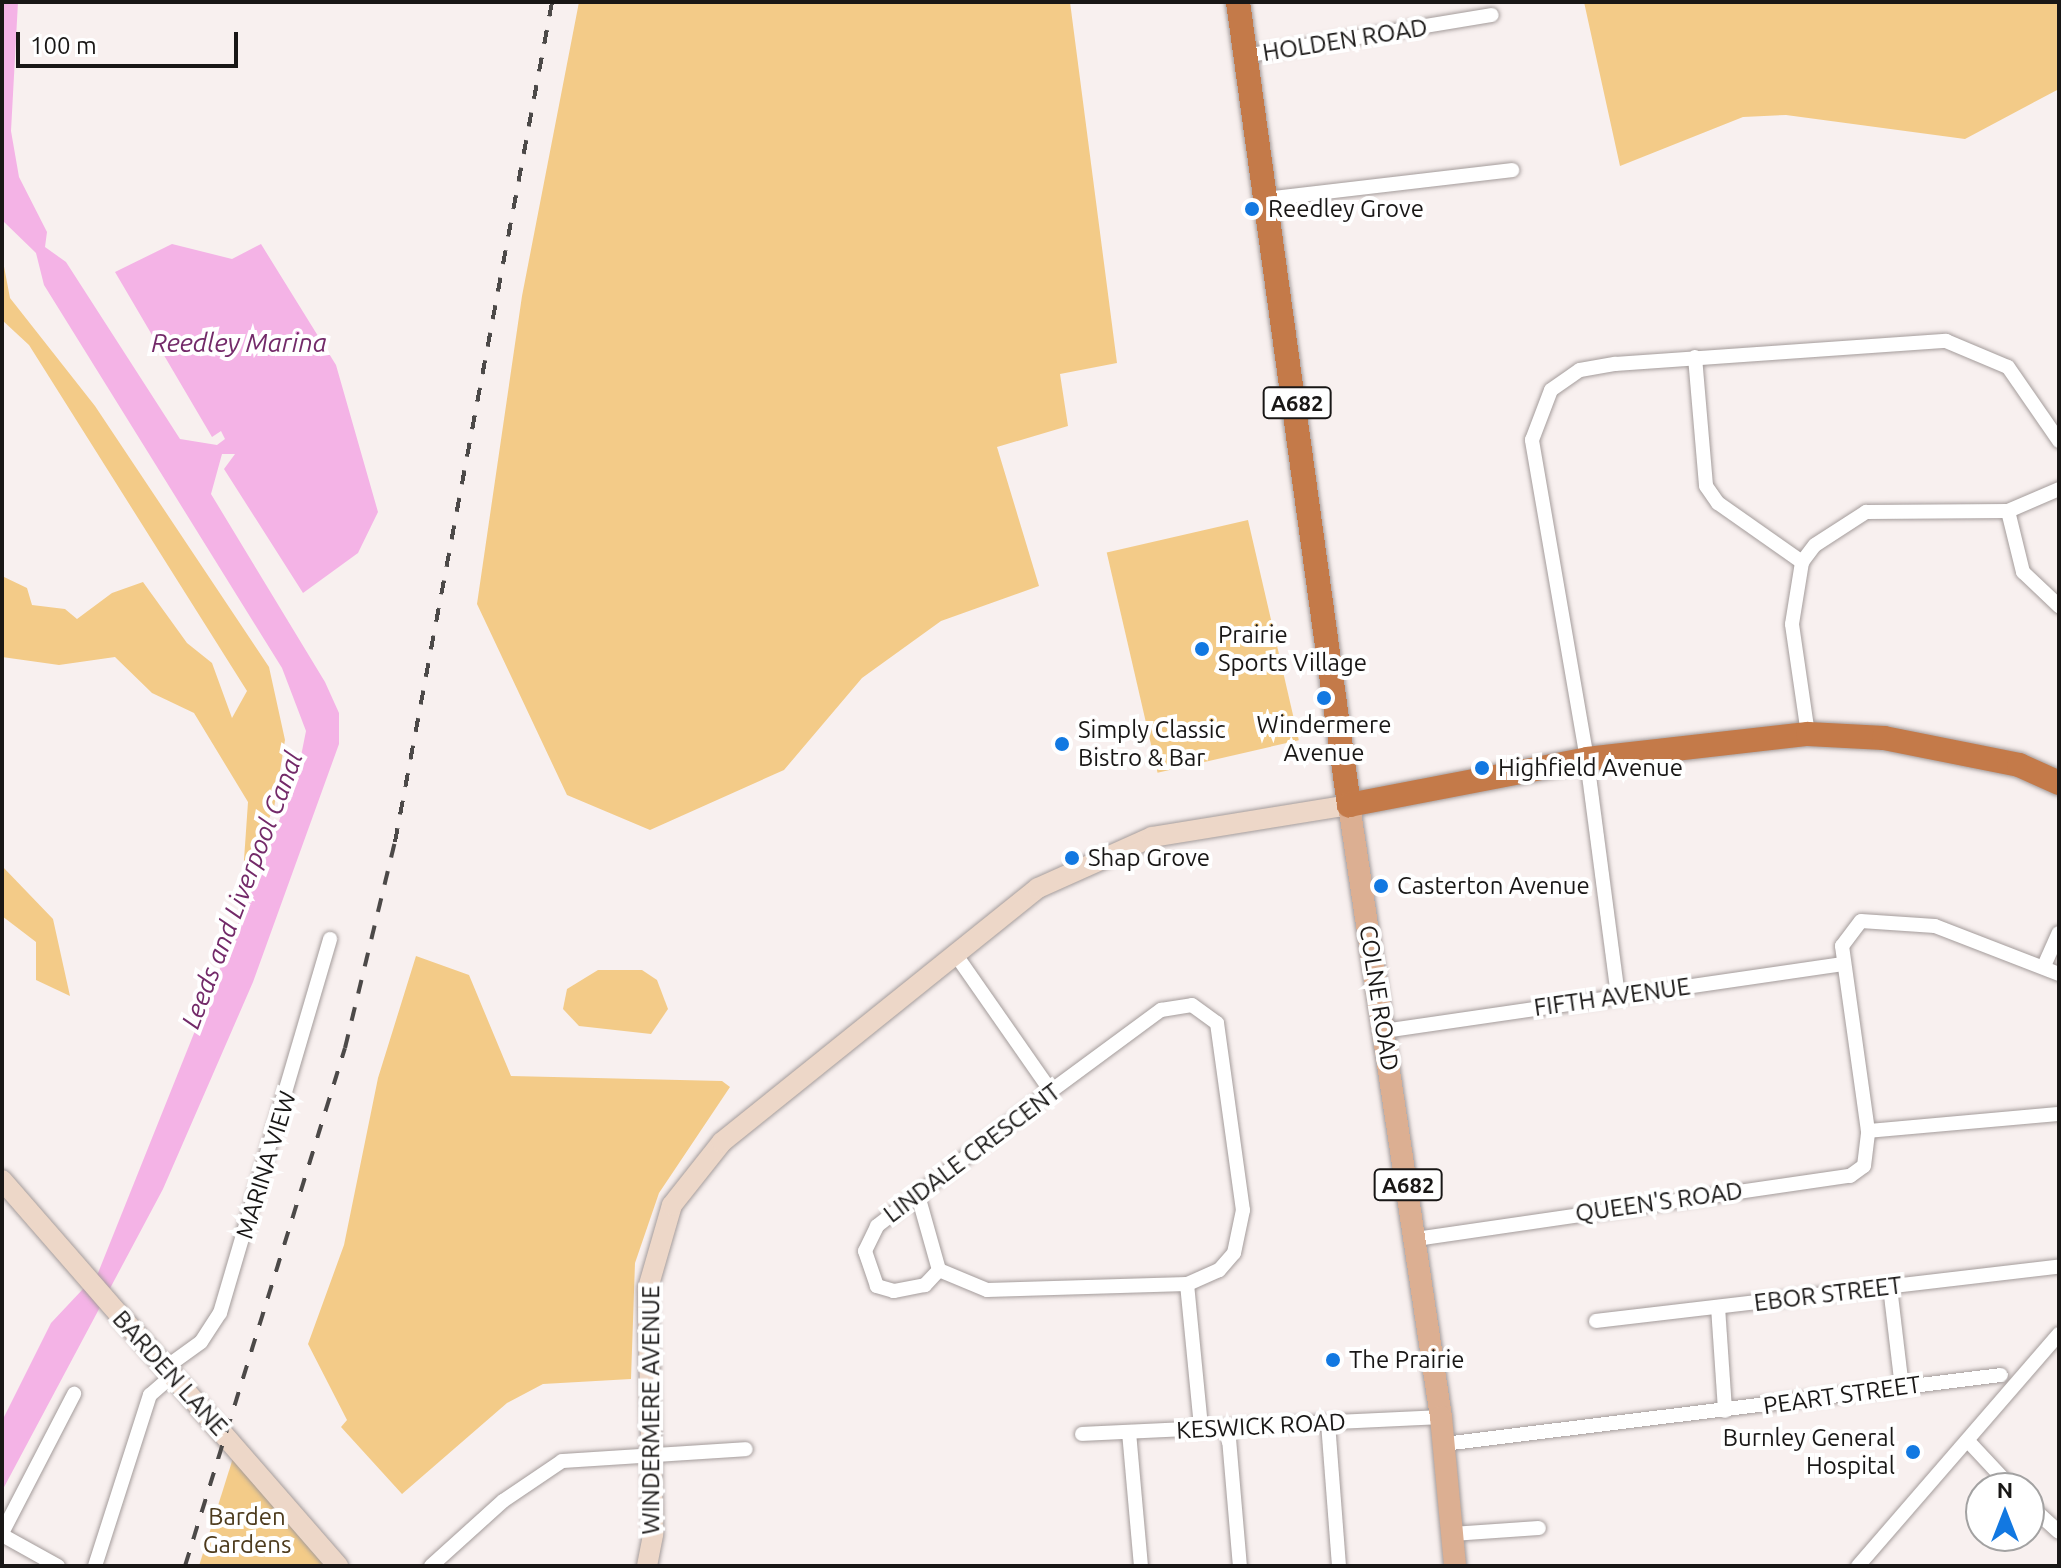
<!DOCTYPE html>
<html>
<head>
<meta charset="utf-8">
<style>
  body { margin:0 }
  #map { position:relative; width:2061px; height:1568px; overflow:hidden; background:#f8f0ef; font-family:Ubuntu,sans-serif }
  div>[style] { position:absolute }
  .green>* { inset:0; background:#f3cb88; transform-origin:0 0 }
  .water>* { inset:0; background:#f4b3e6 }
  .roads { filter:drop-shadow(0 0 2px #a49c9b) drop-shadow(0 0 2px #a49c9b) }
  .street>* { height:14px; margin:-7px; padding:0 7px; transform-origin:7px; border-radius:7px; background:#fff }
  .secondary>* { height:20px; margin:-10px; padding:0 10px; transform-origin:10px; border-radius:10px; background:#edd7c8 }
  .primary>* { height:22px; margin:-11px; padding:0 11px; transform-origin:11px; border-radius:11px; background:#dcaf92 }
  .highway>* { height:24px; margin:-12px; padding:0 12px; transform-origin:12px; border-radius:12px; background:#c47a49 }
  .rail>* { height:4px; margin-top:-2px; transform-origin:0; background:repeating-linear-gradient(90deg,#4c4948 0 14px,transparent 0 28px) }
  .dots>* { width:22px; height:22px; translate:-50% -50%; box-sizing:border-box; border:4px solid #fff; border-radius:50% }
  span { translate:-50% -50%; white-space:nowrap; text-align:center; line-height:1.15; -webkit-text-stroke:8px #fff; paint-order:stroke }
  .shield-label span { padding:2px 6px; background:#fff; border:2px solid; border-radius:6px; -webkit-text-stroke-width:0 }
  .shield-label { font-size:22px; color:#191716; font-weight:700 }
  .street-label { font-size:24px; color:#191716 }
  .poi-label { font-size:24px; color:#191716 }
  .left { translate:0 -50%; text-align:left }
  .right { translate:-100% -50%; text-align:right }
  .park-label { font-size:24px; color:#4d3b1d }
  .water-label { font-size:26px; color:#732a69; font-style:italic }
  .frame { position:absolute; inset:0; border:4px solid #191716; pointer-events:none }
  .north { position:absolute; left:1965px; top:1472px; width:80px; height:80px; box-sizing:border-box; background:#fff; border:2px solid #a3a2a2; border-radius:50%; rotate:0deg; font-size:22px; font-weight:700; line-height:32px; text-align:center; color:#191716 }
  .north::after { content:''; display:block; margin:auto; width:28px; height:36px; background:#1278e1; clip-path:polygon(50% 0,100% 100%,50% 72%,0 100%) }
  .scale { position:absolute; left:16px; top:32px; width:222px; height:36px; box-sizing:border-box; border:4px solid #191716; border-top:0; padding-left:10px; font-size:24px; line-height:28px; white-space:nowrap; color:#191716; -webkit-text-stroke:6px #fff; paint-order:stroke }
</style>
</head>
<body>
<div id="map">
  <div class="green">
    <i style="clip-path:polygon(579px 2px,1070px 2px,1117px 363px,1060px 374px,1068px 426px,997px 447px,1039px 586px,941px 621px,862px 678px,784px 770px,650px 830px,567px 795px,477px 604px,522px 296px)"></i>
    <i style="clip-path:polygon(1584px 2px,2059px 2px,2059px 89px,1965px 139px,1786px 115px,1743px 117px,1620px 166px)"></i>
    <i style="clip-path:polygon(2px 256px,10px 298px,95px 406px,269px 667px,285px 740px,274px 808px,243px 874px,248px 802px,194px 713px,152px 693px,115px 657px,59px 665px,2px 657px,2px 576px,27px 588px,32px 605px,65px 609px,77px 619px,112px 593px,143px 582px,187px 643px,212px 663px,232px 718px,247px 691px,29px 345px,2px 320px)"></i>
    <i style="left:1248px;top:520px;width:226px;height:145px;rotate:77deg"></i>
    <i style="clip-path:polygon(2px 866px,53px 919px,70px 996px,36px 980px,36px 942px,2px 916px)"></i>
    <i style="clip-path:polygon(416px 956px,469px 975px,511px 1076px,722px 1081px,730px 1087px,659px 1193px,635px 1263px,631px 1379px,543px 1384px,507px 1403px,402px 1494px,341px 1427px,347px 1420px,308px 1344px,344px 1245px,378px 1078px)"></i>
    <i style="clip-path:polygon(598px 970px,642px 970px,657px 980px,668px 1009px,651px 1034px,579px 1026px,563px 1009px,567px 989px)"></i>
    <i style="clip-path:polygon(233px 1458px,325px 1566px,199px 1566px)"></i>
  </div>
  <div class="water">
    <i style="clip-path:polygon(2px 2px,18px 2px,11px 131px,19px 177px,47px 232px,45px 247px,66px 262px,180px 439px,217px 445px,225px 439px,221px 431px,212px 437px,115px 272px,172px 244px,232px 259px,261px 244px,336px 365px,378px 512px,358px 553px,303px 593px,224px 469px,235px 454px,222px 454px,211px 494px,325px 682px,339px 713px,339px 744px,253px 982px,163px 1189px,2px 1491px,2px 1421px,51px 1323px,98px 1273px,297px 776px,306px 731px,282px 668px,44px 285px,36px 253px,2px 220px)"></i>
  </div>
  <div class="roads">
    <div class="street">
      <i style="left:1244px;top:56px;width:251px;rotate:-9.4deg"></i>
      <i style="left:1266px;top:199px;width:248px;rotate:-6.7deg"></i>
      <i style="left:1695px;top:357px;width:129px;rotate:85.1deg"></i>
      <i style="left:1706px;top:486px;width:21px;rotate:55deg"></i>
      <i style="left:1718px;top:503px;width:103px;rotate:35.1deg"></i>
      <i style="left:2008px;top:511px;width:63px;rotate:76.2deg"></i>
      <i style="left:2023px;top:572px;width:50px;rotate:43.4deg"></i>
      <i style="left:1808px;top:734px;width:111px;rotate:-98.3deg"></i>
      <i style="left:1792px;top:624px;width:63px;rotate:-80.8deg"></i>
      <i style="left:1802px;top:562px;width:21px;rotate:-53deg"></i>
      <i style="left:1815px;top:545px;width:61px;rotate:-32.9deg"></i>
      <i style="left:1866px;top:512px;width:142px;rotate:-0.4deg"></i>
      <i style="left:2008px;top:511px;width:56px;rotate:-23.3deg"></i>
      <i style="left:956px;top:955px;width:166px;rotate:55.1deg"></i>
      <i style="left:2044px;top:966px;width:36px;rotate:-66deg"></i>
      <i style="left:1618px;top:996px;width:239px;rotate:-97.5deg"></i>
      <i style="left:1587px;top:759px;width:324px;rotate:-99.8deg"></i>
      <i style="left:1532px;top:440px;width:53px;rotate:-69.2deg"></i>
      <i style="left:1551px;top:390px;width:35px;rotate:-35deg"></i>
      <i style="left:1580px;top:370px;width:36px;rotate:-10deg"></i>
      <i style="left:1615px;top:364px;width:332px;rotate:-4deg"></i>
      <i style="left:1946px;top:341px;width:67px;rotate:22.8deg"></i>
      <i style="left:2008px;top:367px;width:90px;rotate:55.4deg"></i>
      <i style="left:1384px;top:1031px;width:462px;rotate:-8.3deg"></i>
      <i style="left:1868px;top:1131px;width:192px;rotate:-5.1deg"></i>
      <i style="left:919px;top:1199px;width:74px;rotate:74.3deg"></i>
      <i style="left:1416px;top:1239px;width:439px;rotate:-8.3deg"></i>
      <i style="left:1850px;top:1176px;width:17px;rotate:-36deg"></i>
      <i style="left:1864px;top:1166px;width:35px;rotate:-83deg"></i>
      <i style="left:1868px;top:1131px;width:187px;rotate:-98deg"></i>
      <i style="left:1842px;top:946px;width:31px;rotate:-53deg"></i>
      <i style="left:1861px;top:921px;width:74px;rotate:3.9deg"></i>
      <i style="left:1935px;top:926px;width:133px;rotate:21.2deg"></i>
      <i style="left:1187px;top:1284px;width:200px;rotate:178.3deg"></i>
      <i style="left:987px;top:1290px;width:52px;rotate:-157.4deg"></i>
      <i style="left:939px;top:1270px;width:21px;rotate:133deg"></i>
      <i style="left:925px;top:1285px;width:32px;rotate:169deg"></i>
      <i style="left:894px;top:1291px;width:18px;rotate:-164deg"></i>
      <i style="left:877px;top:1286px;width:37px;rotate:-109deg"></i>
      <i style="left:865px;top:1251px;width:28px;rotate:-64deg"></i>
      <i style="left:877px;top:1226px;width:220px;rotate:-37.8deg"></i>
      <i style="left:1051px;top:1091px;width:137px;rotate:-36.4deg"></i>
      <i style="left:1161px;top:1010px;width:31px;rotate:-9deg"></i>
      <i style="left:1192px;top:1005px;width:31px;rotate:36deg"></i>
      <i style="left:1217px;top:1023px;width:189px;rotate:82.1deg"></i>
      <i style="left:1243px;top:1210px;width:44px;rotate:101.8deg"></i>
      <i style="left:1234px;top:1253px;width:23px;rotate:131deg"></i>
      <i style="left:1219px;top:1270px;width:35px;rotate:156deg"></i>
      <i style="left:1187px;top:1284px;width:145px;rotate:84.4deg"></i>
      <i style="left:1890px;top:1287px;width:101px;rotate:83.2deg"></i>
      <i style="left:1718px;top:1307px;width:104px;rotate:86.1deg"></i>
      <i style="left:1596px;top:1321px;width:466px;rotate:-6.7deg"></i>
      <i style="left:165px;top:1368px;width:44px;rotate:-35.8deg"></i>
      <i style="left:201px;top:1342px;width:35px;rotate:-57deg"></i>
      <i style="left:220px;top:1313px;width:390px;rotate:-73.6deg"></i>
      <i style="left:1328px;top:1423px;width:143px;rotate:85.6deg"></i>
      <i style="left:1228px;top:1427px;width:140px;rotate:85.1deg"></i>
      <i style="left:1129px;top:1432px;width:135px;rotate:84.9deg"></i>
      <i style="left:1082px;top:1434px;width:359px;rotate:-2.7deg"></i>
      <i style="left:1968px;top:1441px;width:64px;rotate:46.9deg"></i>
      <i style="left:1444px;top:1444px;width:561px;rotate:-7.06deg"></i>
      <i style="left:2029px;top:1505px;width:40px;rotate:42deg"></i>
      <i style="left:2px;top:1533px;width:157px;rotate:-62.6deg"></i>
      <i style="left:1452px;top:1534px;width:87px;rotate:-3.9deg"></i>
      <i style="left:2px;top:1535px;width:64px;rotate:29deg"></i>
      <i style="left:95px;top:1566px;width:180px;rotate:-72.2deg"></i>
      <i style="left:150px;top:1395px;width:29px;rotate:-41deg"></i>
      <i style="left:431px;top:1566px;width:97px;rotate:-42.1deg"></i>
      <i style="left:503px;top:1501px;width:71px;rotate:-34.1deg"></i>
      <i style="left:562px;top:1461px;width:184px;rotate:-3.7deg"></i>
      <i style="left:1858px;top:1566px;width:307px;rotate:-49.1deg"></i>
    </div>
    <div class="secondary">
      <i style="left:2px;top:1180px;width:512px;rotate:48.96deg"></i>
      <i style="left:647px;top:1566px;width:33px;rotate:-79deg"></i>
      <i style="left:653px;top:1534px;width:246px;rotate:-91.2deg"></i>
      <i style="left:648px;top:1288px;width:86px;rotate:-73.9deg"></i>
      <i style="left:672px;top:1205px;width:80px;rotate:-51.6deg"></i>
      <i style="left:722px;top:1142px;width:405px;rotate:-38.8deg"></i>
      <i style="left:1038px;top:888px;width:125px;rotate:-24.1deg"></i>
      <i style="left:1152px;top:837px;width:200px;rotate:-9.2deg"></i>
    </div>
    <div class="primary">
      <i style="left:1349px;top:805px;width:619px;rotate:81.45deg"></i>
      <i style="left:1441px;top:1417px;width:150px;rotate:84.6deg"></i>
    </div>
    <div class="highway">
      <i style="left:1238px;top:2px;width:811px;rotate:82.13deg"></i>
      <i style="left:1349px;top:805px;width:242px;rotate:-10.9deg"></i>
      <i style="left:1587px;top:759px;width:222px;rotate:-6.5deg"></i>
      <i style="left:1808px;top:734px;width:76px;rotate:3deg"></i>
      <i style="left:1884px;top:738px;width:138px;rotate:11.3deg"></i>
      <i style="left:2019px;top:765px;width:44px;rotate:24.2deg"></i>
    </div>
  </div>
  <div class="rail">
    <i style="left:185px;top:1566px;width:542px;rotate:-72.84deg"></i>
    <i style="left:345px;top:1048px;width:212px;rotate:-76.4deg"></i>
    <i style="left:395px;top:842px;width:855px;rotate:-79.41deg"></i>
  </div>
  <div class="dots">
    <i style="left:1252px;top:209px;background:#1278e1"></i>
    <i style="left:1202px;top:649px;background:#1278e1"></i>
    <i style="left:1324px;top:698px;background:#1278e1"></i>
    <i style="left:1062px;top:744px;background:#1278e1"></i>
    <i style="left:1482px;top:768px;background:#1278e1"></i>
    <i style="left:1072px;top:858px;background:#1278e1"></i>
    <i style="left:1381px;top:886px;background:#1278e1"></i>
    <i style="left:1333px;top:1360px;background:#1278e1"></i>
    <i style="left:1913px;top:1452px;background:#1278e1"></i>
  </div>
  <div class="shield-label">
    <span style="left:1297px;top:403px">A682</span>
    <span style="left:1408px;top:1185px">A682</span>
  </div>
  <div class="street-label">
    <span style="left:1345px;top:40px;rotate:-9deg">HOLDEN ROAD</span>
    <span style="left:1612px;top:997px;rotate:-8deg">FIFTH AVENUE</span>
    <span style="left:1379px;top:998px;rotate:81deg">COLNE ROAD</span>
    <span style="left:972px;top:1153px;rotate:-37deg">LINDALE CRESCENT</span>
    <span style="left:266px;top:1165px;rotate:-73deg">MARINA VIEW</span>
    <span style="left:1659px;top:1202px;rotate:-8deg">QUEEN'S ROAD</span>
    <span style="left:1828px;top:1294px;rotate:-7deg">EBOR STREET</span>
    <span style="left:170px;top:1373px;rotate:48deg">BARDEN LANE</span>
    <span style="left:1842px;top:1395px;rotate:-8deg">PEART STREET</span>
    <span style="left:651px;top:1410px;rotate:-90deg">WINDERMERE AVENUE</span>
    <span style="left:1261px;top:1426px;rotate:-3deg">KESWICK ROAD</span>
  </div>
  <div class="poi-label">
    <span class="left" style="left:1268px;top:209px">Reedley Grove</span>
    <span class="left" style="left:1218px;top:649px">Prairie<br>Sports Village</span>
    <span style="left:1324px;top:739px">Windermere<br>Avenue</span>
    <span class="left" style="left:1078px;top:744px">Simply Classic<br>Bistro &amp; Bar</span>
    <span class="left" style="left:1498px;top:768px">Highfield Avenue</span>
    <span class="left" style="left:1088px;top:858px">Shap Grove</span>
    <span class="left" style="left:1397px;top:886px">Casterton Avenue</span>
    <span class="left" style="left:1349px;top:1360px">The Prairie</span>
    <span class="right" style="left:1895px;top:1452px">Burnley General<br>Hospital</span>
  </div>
  <div class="park-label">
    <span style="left:247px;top:1531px">Barden<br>Gardens</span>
  </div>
  <div class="water-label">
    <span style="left:239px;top:343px">Reedley Marina</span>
    <span style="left:242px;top:890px;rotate:-69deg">Leeds and Liverpool Canal</span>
  </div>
  <div class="frame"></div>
  <div class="north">N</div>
  <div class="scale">100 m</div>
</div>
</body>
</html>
